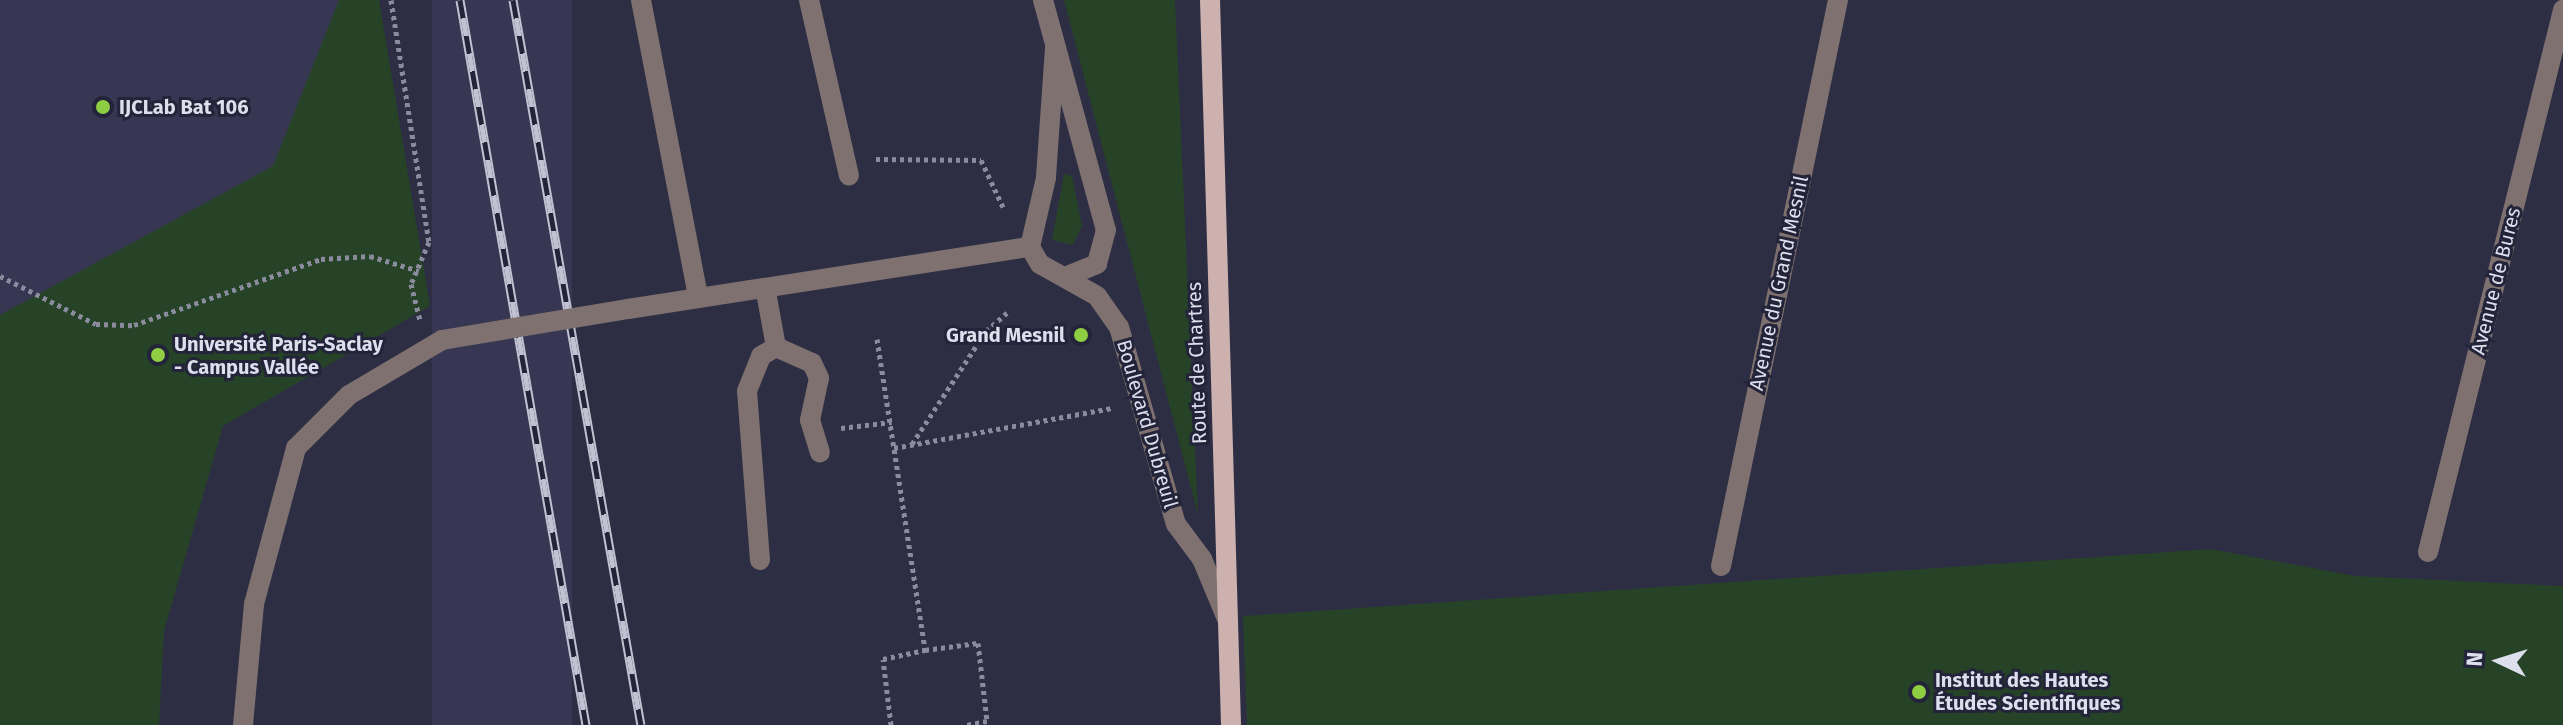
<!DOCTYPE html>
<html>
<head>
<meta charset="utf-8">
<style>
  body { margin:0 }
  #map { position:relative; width:2563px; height:725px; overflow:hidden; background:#2d2e44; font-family:"Fira Sans",sans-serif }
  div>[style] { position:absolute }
  .built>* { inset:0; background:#373753; transform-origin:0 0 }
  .green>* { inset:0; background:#264327 }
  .path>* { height:5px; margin-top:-2.5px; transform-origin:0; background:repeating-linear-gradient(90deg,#8a8b9d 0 4px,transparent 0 8px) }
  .minor>* { height:20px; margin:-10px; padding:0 10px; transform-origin:10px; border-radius:10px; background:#7f716f }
  .major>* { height:20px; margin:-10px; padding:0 10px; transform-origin:10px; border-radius:10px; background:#cdb1ae }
  .rail>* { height:9px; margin-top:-4.5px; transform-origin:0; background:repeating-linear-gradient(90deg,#232439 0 18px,#c1c2d1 0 36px); box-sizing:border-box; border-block:2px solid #c1c2d1 }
  .minor-bridge>* { height:20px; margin:-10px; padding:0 10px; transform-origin:10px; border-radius:10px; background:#7f716f }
  .dots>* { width:22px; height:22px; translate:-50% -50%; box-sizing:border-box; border:4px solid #232439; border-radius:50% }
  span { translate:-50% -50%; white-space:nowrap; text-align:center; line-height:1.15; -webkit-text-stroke:6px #232439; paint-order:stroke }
  .poi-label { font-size:20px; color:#dedfed; font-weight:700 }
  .left { translate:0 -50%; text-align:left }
  .right { translate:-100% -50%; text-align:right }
  .street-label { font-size:20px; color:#dedfed }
  .north { position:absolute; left:2459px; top:621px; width:80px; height:80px; -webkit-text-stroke:6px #232439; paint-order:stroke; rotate:274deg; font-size:22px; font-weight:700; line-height:32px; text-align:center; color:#dedfed }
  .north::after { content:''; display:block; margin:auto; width:28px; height:36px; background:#dedfed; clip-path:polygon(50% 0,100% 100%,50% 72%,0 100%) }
</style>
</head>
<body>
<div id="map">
  <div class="built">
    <i style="clip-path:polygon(0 0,370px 0,218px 419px,0 725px)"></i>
    <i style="left:432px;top:0;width:140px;height:737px"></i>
  </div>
  <div class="green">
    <i style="clip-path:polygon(339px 0,379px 0,430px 306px,223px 426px,164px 631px,159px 725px,0 725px,0 315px,273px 166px)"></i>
    <i style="clip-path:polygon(1064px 0,1175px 0,1198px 515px)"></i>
    <i style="clip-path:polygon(1064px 174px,1072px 176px,1082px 226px,1073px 245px,1052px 240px)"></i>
    <i style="clip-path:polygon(2211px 549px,2355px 576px,2563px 586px,2563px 725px,1247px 725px,1243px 616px)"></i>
  </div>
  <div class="path">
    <i style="left:391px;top:0;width:245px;rotate:81.1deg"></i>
    <i style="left:429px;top:242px;width:46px;rotate:113.2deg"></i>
    <i style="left:411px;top:284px;width:38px;rotate:76deg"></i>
    <i style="left:876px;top:159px;width:105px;rotate:0.5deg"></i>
    <i style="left:981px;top:160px;width:54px;rotate:64.9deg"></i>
    <i style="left:0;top:276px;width:107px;rotate:26.6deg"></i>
    <i style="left:96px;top:324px;width:38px;rotate:2deg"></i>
    <i style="left:134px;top:325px;width:198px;rotate:-19.4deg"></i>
    <i style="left:321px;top:259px;width:49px;rotate:-3.5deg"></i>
    <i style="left:370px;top:256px;width:51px;rotate:17deg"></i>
    <i style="left:877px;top:339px;width:315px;rotate:81.2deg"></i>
    <i style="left:925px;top:650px;width:53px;rotate:-7.5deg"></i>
    <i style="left:978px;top:643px;width:79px;rotate:83.4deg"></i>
    <i style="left:987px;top:721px;width:21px;rotate:169deg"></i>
    <i style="left:841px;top:428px;width:51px;rotate:-6.7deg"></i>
    <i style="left:912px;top:444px;width:135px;rotate:-56.8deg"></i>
    <i style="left:986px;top:331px;width:28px;rotate:-41deg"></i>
    <i style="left:894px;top:448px;width:223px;rotate:-10.4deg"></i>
    <i style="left:891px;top:725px;width:66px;rotate:-96.9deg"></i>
    <i style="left:883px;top:659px;width:43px;rotate:-12.1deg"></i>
  </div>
  <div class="minor">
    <i style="left:641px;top:0;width:301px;rotate:79.1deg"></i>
    <i style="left:809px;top:0;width:180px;rotate:77.2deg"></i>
    <i style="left:1043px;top:0;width:238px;rotate:74.7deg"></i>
    <i style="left:1106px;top:230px;width:35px;rotate:105deg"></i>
    <i style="left:1097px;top:264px;width:29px;rotate:158deg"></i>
    <i style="left:1055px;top:48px;width:130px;rotate:94deg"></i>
    <i style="left:1046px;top:178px;width:71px;rotate:103.1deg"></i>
    <i style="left:1030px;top:247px;width:20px;rotate:60deg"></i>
    <i style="left:1040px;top:264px;width:65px;rotate:29.3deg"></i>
    <i style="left:1097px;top:296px;width:38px;rotate:55deg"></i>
    <i style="left:1119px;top:327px;width:205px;rotate:73.9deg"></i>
    <i style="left:1176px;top:524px;width:44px;rotate:53.4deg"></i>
    <i style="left:1202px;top:559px;width:65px;rotate:67.4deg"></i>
    <i style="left:766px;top:292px;width:56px;rotate:79.7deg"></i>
    <i style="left:776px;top:347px;width:39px;rotate:24deg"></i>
    <i style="left:812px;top:363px;width:17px;rotate:65deg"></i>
    <i style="left:819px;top:378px;width:43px;rotate:102.1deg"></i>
    <i style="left:810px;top:420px;width:34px;rotate:73deg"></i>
    <i style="left:628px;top:309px;width:407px;rotate:-8.8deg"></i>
    <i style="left:2428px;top:552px;width:559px;rotate:-76.01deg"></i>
    <i style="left:760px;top:560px;width:169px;rotate:-94.4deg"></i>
    <i style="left:747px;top:391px;width:38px;rotate:-68deg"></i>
    <i style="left:761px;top:356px;width:17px;rotate:-31deg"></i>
    <i style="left:1721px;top:566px;width:578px;rotate:-78.32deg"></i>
    <i style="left:243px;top:725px;width:121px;rotate:-84.8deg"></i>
    <i style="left:254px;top:604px;width:162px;rotate:-74.9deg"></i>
    <i style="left:296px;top:448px;width:75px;rotate:-45deg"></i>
    <i style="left:349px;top:395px;width:108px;rotate:-30.6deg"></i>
  </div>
  <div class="major">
    <i style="left:1210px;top:0;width:725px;rotate:88.34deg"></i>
  </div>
  <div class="rail">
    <i style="left:460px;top:0;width:736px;rotate:80.14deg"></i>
    <i style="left:513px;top:0;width:736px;rotate:79.99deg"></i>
  </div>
  <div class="minor-bridge">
    <i style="left:442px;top:340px;width:189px;rotate:-9.5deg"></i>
  </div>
  <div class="dots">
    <i style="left:103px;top:107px;background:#8fcd42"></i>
    <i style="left:1081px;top:335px;background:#8fcd42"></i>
    <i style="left:158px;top:355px;background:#8fcd42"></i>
    <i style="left:1919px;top:692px;background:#8fcd42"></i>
  </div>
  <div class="poi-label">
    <span class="left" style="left:119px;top:107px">IJCLab Bat 106</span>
    <span class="right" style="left:1065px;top:335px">Grand Mesnil</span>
    <span class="left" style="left:174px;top:356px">Université Paris-Saclay<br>- Campus Vallée</span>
    <span class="left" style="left:1935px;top:692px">Institut des Hautes<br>Études Scientifiques</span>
  </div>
  <div class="street-label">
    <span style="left:2496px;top:281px;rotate:-76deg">Avenue de Bures</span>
    <span style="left:1779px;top:283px;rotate:-78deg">Avenue du Grand Mesnil</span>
    <span style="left:1197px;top:363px;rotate:-92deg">Route de Chartres</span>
    <span style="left:1147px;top:424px;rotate:74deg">Boulevard Dubreuil</span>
  </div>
  <div class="north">N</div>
</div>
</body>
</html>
